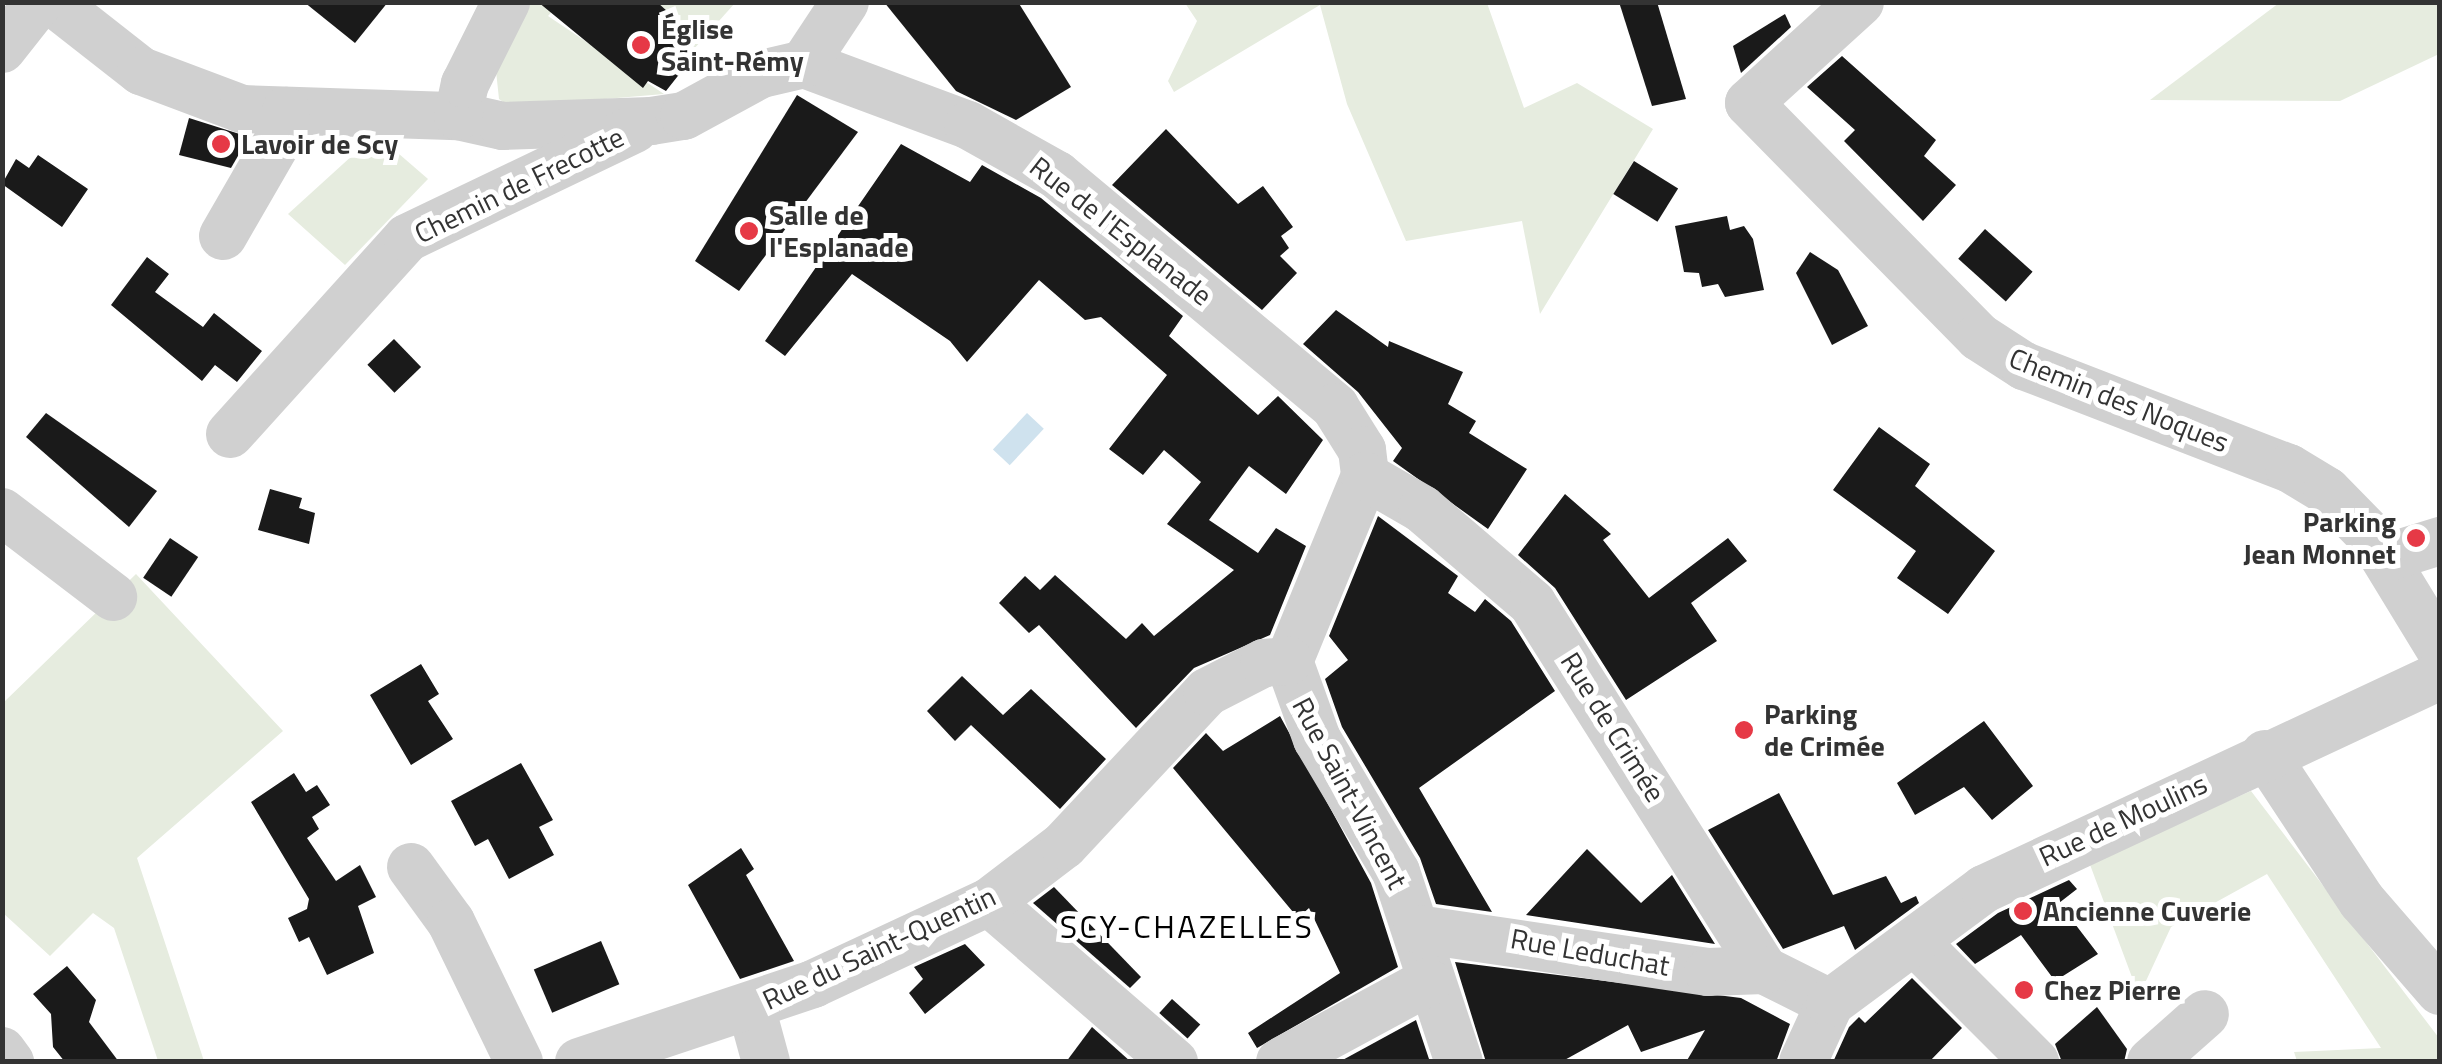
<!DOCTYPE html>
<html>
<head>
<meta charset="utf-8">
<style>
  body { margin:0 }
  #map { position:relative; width:2442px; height:1064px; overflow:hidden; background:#fff; font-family:"Titillium Web",sans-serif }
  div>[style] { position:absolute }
  .green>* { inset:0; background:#e6ecdf }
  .water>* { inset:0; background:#cfe2ee; transform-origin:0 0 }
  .building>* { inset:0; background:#1a1a1a; transform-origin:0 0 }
  .minor>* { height:48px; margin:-24px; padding:0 24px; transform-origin:24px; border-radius:24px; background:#d0d0d0 }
  .dots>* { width:28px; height:28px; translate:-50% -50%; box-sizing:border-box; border:5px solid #fff; border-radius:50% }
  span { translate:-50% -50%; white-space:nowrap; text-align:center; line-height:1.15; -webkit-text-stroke:10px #fff; paint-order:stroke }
  .poi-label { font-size:28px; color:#333; font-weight:700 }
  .left { translate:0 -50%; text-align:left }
  .right { translate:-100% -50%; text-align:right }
  .street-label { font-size:28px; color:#333 }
  .quarter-label { font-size:32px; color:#000; letter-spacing:2.5px }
  .frame { position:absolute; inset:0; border:5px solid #333; pointer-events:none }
</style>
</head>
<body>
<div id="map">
  <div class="green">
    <i style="clip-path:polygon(524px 2px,560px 3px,548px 16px,664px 94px,510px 107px,499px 99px,496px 71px)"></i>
    <i style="clip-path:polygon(657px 3px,735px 3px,693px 50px)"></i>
    <i style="clip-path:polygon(1185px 3px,1487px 3px,1524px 108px,1577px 83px,1653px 129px,1540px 314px,1522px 221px,1406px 241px,1347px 104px,1320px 5px,1174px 92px,1168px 81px,1197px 21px)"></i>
    <i style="clip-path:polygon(2279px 3px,2439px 3px,2439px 54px,2340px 101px,2150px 100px)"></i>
    <i style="clip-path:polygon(376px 134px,428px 179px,345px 265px,288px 214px)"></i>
    <i style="clip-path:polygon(136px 574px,283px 731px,137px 858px,204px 1061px,158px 1061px,114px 928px,93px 913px,50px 956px,3px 913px,3px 703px)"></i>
    <i style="clip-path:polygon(2251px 791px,2439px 1038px,2439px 1061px,2297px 1061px,2294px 1052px,2381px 1048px,2267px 874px,2171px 927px,2139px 996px,2089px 862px)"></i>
  </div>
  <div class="water">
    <i style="left:1027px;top:413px;width:23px;height:50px;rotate:43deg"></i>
  </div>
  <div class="building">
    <i style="clip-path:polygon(304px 2px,388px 2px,355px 43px)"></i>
    <i style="clip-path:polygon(538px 2px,657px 2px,689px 31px,681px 41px,696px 53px,666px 91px,648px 81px,643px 88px)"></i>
    <i style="clip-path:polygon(884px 2px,1018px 2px,1071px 87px,1016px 120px,956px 91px)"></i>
    <i style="clip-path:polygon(1619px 2px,1657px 2px,1686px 99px,1652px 106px)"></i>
    <i style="clip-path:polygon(1785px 14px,1791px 27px,1741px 73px,1733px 46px)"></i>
    <i style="clip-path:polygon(1842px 56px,1936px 140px,1924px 156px,1956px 185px,1923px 221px,1844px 141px,1855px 130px,1807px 87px)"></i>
    <i style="clip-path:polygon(797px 95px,858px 132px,739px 291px,695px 261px)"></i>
    <i style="clip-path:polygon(189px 118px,249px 137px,231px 168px,179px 155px)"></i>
    <i style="clip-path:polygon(1166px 129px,1238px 204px,1263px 186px,1293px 227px,1281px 236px,1289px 248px,1280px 256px,1297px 273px,1262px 310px,1112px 185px)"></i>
    <i style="clip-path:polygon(901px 144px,970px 182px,982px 165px,1041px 198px,1183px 316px,1169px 336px,1258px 415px,1278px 396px,1323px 440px,1286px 494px,1249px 466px,1209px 520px,1258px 553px,1276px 528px,1306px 546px,1270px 635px,1194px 668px,1136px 728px,1039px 625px,1029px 633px,999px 603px,1025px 576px,1040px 590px,1055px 575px,1126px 639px,1142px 623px,1154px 636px,1234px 570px,1167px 524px,1201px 482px,1164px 450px,1143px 475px,1109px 449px,1167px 375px,1101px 317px,1085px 320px,1039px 280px,967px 362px,950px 341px,852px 274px,785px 356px,765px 341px)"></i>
    <i style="clip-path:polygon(38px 155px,88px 189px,62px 227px,2px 184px,16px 159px,29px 168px)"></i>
    <i style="left:1634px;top:161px;width:52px;height:39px;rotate:32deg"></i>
    <i style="clip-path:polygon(1727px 216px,1730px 230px,1744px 226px,1753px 239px,1764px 290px,1725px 297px,1718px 284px,1702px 287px,1699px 273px,1684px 272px,1675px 226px)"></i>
    <i style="left:1985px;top:229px;width:64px;height:40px;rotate:42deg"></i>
    <i style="clip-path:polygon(1810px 252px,1838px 270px,1868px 326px,1832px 345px,1796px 273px)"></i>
    <i style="clip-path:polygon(147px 257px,169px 274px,155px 292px,203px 327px,214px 313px,262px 351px,237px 382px,215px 365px,202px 381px,111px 305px)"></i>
    <i style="clip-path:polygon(1336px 310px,1388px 347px,1389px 341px,1463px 372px,1448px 404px,1476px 421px,1469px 433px,1527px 469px,1488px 529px,1393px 461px,1402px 448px,1358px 392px,1303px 344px)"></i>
    <i style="left:394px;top:339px;width:39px;height:37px;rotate:46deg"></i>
    <i style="clip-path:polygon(46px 413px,157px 491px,129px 527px,26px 437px)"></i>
    <i style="clip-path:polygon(1879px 427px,1930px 464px,1915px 486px,1995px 551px,1948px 614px,1897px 578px,1916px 551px,1833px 490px)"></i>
    <i style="clip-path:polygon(270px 489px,302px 498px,299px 508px,315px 513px,309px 544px,258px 530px)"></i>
    <i style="clip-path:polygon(1565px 494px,1611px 534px,1603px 540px,1649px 598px,1728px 538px,1747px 561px,1691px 603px,1717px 641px,1626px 700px,1555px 588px,1518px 555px)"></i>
    <i style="clip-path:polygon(1378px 516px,1458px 576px,1448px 593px,1475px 612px,1485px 599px,1511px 621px,1555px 691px,1419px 788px,1492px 912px,1436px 904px,1420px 858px,1342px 727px,1325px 679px,1348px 660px,1329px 636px)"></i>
    <i style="left:170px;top:538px;width:34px;height:48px;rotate:34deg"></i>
    <i style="clip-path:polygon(421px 664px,439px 694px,428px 701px,453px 739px,411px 765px,370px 695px)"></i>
    <i style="clip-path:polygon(962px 676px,1003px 715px,1031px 689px,1106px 759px,1060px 809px,971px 725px,955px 741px,927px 711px)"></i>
    <i style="clip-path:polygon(1280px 716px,1371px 883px,1398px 967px,1257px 1048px,1248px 1033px,1340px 973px,1309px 908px,1298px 918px,1173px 768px,1206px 733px,1223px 751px)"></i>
    <i style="clip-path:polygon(1984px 721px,2033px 786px,1992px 820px,1964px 787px,1915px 815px,1897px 783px)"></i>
    <i style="clip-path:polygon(521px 763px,553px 820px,539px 827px,554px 855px,509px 879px,488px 839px,475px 846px,451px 801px)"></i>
    <i style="clip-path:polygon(294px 773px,306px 792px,317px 785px,330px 805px,312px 817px,319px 829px,307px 838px,336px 881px,360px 865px,376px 897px,358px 906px,374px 953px,327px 975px,309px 937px,299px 942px,288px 918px,307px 909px,309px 899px,251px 802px)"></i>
    <i style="clip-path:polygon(1779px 793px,1833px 895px,1886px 876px,1901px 903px,1916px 896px,1919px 903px,1855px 950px,1844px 926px,1783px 949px,1708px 830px)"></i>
    <i style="clip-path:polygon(741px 848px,754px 869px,746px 875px,794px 961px,740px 979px,688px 885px)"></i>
    <i style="clip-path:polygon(1587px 849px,1641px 903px,1672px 875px,1715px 944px,1526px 915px)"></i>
    <i style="clip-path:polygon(2069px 880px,2077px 889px,2059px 903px,2098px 954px,2055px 981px,2021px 935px,1975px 964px,1956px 944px,1998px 913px)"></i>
    <i style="clip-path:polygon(1054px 887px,1141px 977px,1130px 988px,1033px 903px)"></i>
    <i style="left:601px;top:941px;width:47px;height:73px;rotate:67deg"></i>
    <i style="clip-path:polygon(965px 944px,985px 965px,925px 1014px,909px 993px,923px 979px,914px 967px)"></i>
    <i style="clip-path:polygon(1455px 962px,1741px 998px,1790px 1024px,1776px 1062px,1686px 1062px,1705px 1030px,1641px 1052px,1628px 1025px,1561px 1062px,1486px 1062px)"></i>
    <i style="clip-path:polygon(67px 966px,96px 1000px,89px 1022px,119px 1062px,65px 1062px,53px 1047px,51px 1014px,33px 994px)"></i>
    <i style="clip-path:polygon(1912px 978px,1962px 1028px,1929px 1062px,1833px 1062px,1849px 1027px,1859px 1017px,1865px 1023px)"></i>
    <i style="left:1172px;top:999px;width:38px;height:19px;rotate:42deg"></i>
    <i style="clip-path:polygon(2097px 1007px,2127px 1049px,2124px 1062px,2062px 1062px,2055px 1044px)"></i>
    <i style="clip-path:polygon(1416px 1020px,1430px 1062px,1339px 1062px)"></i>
    <i style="clip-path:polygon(1092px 1027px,1131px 1062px,1066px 1062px)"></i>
  </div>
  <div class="minor">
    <i style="left:53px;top:2px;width:112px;rotate:38.1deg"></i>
    <i style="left:141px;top:71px;width:108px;rotate:20.6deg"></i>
    <i style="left:242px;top:109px;width:216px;rotate:1.9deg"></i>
    <i style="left:458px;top:116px;width:46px;rotate:12.5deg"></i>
    <i style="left:503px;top:126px;width:148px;rotate:-1.9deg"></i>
    <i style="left:651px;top:121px;width:33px;rotate:-9deg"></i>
    <i style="left:684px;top:116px;width:88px;rotate:-28.6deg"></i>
    <i style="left:761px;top:74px;width:44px;rotate:-13.1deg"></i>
    <i style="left:804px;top:64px;width:175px;rotate:20.4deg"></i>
    <i style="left:968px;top:125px;width:102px;rotate:29.3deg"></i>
    <i style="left:1057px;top:175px;width:362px;rotate:39.8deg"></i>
    <i style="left:1335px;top:407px;width:51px;rotate:57.9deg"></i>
    <i style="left:1362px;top:450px;width:26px;rotate:83deg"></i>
    <i style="left:1365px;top:476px;width:200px;rotate:112.3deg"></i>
    <i style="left:1289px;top:661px;width:83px;rotate:70.3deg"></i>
    <i style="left:1317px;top:739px;width:155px;rotate:59.3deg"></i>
    <i style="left:1396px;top:872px;width:200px;rotate:71.7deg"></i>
    <i style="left:1860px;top:2px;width:150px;rotate:137.7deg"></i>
    <i style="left:1749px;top:103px;width:328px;rotate:45.5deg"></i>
    <i style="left:1979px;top:337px;width:54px;rotate:32.8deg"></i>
    <i style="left:2024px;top:366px;width:284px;rotate:21.1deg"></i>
    <i style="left:2289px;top:468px;width:44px;rotate:31.2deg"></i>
    <i style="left:2327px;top:491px;width:63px;rotate:45.6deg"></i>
    <i style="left:2371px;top:536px;width:132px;rotate:58.6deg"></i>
    <i style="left:2px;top:49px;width:60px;rotate:-51.8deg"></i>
    <i style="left:804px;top:64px;width:74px;rotate:-56.5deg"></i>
    <i style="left:458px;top:116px;width:33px;rotate:-78deg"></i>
    <i style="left:465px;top:84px;width:92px;rotate:-63.4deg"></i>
    <i style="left:223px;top:236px;width:112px;rotate:-60deg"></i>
    <i style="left:279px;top:139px;width:29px;rotate:-76deg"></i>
    <i style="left:230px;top:434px;width:264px;rotate:-47.9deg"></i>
    <i style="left:407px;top:238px;width:252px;rotate:-25.6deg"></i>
    <i style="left:1365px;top:476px;width:66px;rotate:30.1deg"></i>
    <i style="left:1422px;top:509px;width:145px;rotate:40.5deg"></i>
    <i style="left:1532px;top:603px;width:434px;rotate:57.7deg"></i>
    <i style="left:1764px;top:970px;width:74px;rotate:26.6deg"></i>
    <i style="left:2px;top:512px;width:140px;rotate:37.4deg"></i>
    <i style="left:2385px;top:558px;width:58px;rotate:-17.2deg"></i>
    <i style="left:2265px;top:754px;width:176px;rotate:56.6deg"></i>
    <i style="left:2362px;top:901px;width:119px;rotate:49.1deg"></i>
    <i style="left:411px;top:867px;width:68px;rotate:54deg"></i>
    <i style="left:451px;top:922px;width:156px;rotate:64.1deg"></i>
    <i style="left:989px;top:902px;width:245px;rotate:40.9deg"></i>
    <i style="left:1417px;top:929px;width:294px;rotate:8.4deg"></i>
    <i style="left:1708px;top:972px;width:56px;rotate:-2deg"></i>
    <i style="left:1915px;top:942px;width:170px;rotate:45deg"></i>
    <i style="left:751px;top:1007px;width:57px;rotate:74.7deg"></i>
    <i style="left:2px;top:1051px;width:14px;rotate:54deg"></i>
    <i style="left:579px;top:1062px;width:247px;rotate:-18.4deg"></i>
    <i style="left:813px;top:984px;width:194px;rotate:-25deg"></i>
    <i style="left:989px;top:902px;width:94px;rotate:-37.2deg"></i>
    <i style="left:1064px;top:845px;width:209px;rotate:-46.9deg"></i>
    <i style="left:1207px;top:692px;width:64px;rotate:-27deg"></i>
    <i style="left:1264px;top:663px;width:25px;rotate:-5deg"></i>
    <i style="left:1280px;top:1062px;width:168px;rotate:-28.4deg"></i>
    <i style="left:1803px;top:1062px;width:65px;rotate:-65.4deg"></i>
    <i style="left:1830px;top:1003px;width:192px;rotate:-36.5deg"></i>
    <i style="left:1984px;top:889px;width:503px;rotate:-25.04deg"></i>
    <i style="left:2151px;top:1062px;width:72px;rotate:-41.6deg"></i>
  </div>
  <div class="dots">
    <i style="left:641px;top:45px;background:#e63946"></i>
    <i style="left:221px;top:144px;background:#e63946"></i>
    <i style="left:749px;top:231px;background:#e63946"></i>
    <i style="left:2416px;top:538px;background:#e63946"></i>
    <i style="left:1744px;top:730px;background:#e63946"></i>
    <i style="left:2023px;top:911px;background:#e63946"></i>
    <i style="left:2024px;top:990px;background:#e63946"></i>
  </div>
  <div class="poi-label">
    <span class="left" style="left:661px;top:45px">Église<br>Saint-Rémy</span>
    <span class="left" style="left:241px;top:144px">Lavoir de Scy</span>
    <span class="left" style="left:769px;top:231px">Salle de<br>l'Esplanade</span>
    <span class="right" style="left:2396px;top:538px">Parking<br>Jean Monnet</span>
    <span class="left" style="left:1764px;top:730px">Parking<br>de Crimée</span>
    <span class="left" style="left:2043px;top:911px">Ancienne Cuverie</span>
    <span class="left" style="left:2044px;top:990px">Chez Pierre</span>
  </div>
  <div class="street-label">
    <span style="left:519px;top:185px;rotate:-26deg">Chemin de Frecotte</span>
    <span style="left:1121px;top:231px;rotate:38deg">Rue de l'Esplanade</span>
    <span style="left:2119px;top:400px;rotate:22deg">Chemin des Noques</span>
    <span style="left:1613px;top:727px;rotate:58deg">Rue de Crimée</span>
    <span style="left:1350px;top:793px;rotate:62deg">Rue Saint-Vincent</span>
    <span style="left:2123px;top:820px;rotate:-25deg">Rue de Moulins</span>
    <span style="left:879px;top:948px;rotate:-25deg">Rue du Saint-Quentin</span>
    <span style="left:1590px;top:952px;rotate:10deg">Rue Leduchat</span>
  </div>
  <div class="quarter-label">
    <span style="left:1187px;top:926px">SCY-CHAZELLES</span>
  </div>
  <div class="frame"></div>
</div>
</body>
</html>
